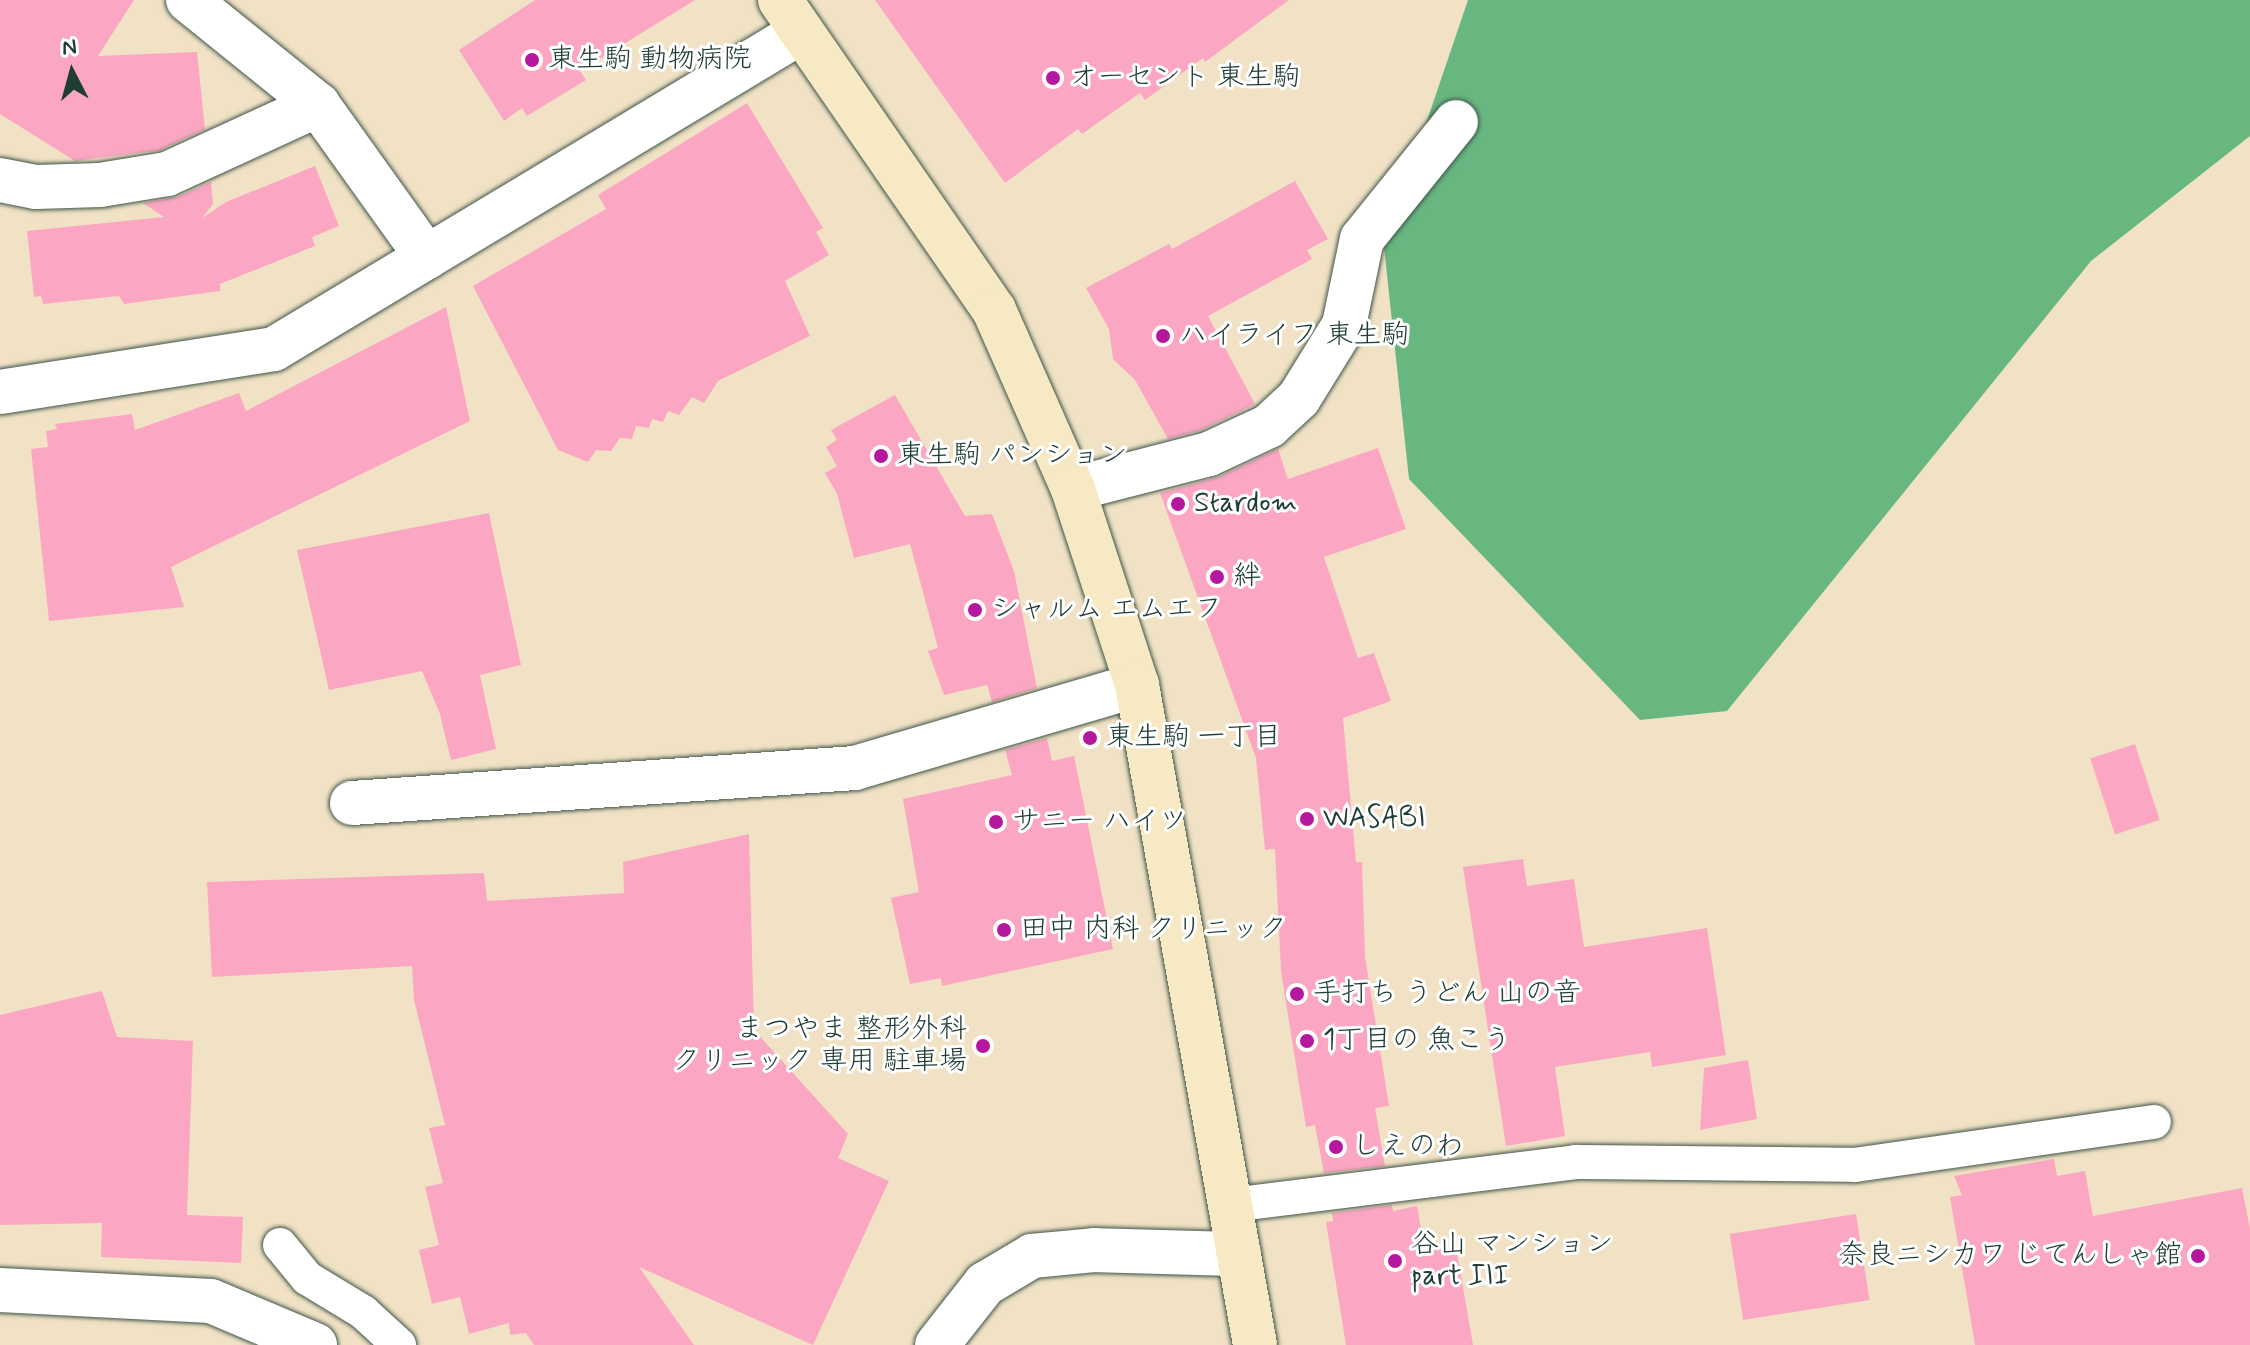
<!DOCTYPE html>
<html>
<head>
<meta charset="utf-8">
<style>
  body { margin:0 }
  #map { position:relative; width:2250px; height:1345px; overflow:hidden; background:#f1e2c5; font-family:Mynerve,"Klee One",sans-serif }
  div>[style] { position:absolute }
  .forest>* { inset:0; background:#68b781 }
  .building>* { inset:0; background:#fba7c3; transform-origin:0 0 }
  .roads { filter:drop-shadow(0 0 2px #3e564a) drop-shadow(0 0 2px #3e564a) }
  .lane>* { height:34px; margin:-17px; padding:0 17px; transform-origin:17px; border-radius:17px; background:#fff }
  .street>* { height:44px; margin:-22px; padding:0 22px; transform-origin:22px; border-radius:22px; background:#fff }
  .secondary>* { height:44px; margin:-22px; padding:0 22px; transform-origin:22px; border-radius:22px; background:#f6e9c3 }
  .dots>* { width:22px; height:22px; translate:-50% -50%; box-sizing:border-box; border:4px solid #fff; border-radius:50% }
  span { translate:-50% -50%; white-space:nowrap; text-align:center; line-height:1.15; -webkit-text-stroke:6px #fff; paint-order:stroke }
  .poi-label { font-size:28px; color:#1f3d34 }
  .left { translate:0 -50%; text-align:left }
  .right { translate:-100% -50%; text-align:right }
  .north { position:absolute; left:32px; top:32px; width:80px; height:80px; -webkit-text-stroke:6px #fff; paint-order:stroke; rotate:354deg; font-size:22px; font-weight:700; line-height:32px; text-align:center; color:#1f3d34 }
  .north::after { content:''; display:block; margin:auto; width:28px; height:36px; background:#1f3d34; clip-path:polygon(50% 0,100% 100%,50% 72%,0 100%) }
</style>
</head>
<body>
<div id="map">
  <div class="forest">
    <i style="clip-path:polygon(1468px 0,2250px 0,2250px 136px,2091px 261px,1727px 711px,1640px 720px,1409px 479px,1384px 247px)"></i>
  </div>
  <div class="building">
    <i style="clip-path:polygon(0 0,134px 0,98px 56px,197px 52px,205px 129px,160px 150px,75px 161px,0 114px)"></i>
    <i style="clip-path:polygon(535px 0,695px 0,580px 71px,586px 80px,527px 116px,522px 108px,504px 121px,459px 50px)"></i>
    <i style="clip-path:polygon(875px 0,1289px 0,1205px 62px,1203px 58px,1145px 100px,1140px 93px,1082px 134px,1078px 129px,1005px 183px)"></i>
    <i style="clip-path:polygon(747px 103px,823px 228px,816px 232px,829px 255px,785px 281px,810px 336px,718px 381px,704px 403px,692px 397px,679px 415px,668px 411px,663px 422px,652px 419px,649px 428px,636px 426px,632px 439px,620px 438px,611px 451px,596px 450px,588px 462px,558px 450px,473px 286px,606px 209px,598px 195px)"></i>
    <i style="clip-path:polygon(315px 166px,339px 226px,312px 237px,315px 246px,220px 284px,220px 291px,124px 304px,119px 296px,43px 304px,41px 296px,34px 297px,27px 231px,164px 217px,143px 203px,177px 197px,211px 182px,213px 204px,202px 218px,226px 202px)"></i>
    <i style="clip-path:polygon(1295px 181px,1328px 239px,1307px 250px,1312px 259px,1208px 316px,1255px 404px,1201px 430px,1168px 439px,1135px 380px,1113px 359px,1109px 329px,1086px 288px,1169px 244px,1172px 249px)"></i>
    <i style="clip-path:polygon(446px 307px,470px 421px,171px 567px,184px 607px,49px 621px,31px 449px,48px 447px,46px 431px,57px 429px,55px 424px,132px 414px,135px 430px,239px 393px,246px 411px)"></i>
    <i style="clip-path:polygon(895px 395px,965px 516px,992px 514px,1014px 571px,1037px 688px,992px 702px,987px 685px,944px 695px,928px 651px,938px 648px,910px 544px,854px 558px,837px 494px,825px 473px,837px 466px,826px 447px,837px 440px,831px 430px)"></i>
    <i style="clip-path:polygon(1378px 448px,1406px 529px,1324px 557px,1358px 658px,1374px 653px,1391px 701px,1343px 718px,1356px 862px,1362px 862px,1365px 957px,1389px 1106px,1375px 1108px,1385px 1166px,1324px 1173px,1315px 1125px,1306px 1127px,1298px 1078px,1281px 971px,1275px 849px,1265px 850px,1256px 758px,1160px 493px,1219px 477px,1278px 449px,1288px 479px)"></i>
    <i style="clip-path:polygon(489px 513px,521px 665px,480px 675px,496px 749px,451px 760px,440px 714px,422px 671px,329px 690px,297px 550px)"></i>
    <i style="clip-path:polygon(1047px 738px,1052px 761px,1074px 756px,1113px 949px,942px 986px,941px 978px,910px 984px,891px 898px,919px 892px,903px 799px,1012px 775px,1005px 750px)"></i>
    <i style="left:2135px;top:744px;width:80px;height:47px;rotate:72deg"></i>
    <i style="clip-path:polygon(749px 834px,754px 1030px,848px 1134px,838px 1158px,889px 1181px,813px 1345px,639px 1267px,694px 1345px,534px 1345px,526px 1333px,510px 1335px,509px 1323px,469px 1334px,460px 1297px,432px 1304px,419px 1250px,439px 1245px,425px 1187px,443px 1183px,429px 1128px,445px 1125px,414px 1000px,412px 966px,212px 977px,207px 882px,484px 873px,487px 901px,624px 893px,623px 862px)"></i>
    <i style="clip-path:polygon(1523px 859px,1527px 886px,1574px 879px,1584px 947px,1707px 928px,1726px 1055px,1652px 1067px,1650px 1052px,1555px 1067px,1565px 1136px,1506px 1146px,1463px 867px)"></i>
    <i style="clip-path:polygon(102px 991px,117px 1037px,193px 1041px,187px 1215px,243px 1217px,241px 1263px,101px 1257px,102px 1223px,0 1225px,0 1015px)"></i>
    <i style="clip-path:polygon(1748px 1060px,1757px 1119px,1700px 1130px,1704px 1068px)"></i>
    <i style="clip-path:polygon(2054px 1159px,2057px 1176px,2085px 1171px,2093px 1216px,2242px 1188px,2250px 1229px,2250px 1345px,1975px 1345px,1950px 1197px,1962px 1195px,1954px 1176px)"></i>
    <i style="clip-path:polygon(1392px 1205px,1393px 1211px,1417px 1206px,1425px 1251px,1456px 1247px,1473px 1345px,1346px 1345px,1326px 1222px,1333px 1221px,1332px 1213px)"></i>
    <i style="left:1856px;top:1214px;width:87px;height:128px;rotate:81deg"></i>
  </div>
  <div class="roads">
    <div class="lane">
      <i style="left:1231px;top:1205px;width:347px;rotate:-7.1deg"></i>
      <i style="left:1575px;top:1162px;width:280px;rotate:0.6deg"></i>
      <i style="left:1855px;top:1165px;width:302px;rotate:-8.2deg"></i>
      <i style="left:280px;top:1245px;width:43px;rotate:50.7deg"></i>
      <i style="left:307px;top:1278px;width:66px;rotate:31.3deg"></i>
      <i style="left:363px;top:1312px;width:49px;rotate:42.5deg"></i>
    </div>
    <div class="street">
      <i style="left:188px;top:0;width:167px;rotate:38.9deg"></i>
      <i style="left:318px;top:105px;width:187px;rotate:54.4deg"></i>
      <i style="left:0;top:180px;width:37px;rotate:11deg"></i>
      <i style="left:36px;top:187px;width:64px;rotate:-1.8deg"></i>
      <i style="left:100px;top:185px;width:68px;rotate:-9.3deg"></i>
      <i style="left:167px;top:174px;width:166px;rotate:-24.6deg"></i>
      <i style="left:0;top:392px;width:277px;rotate:-8.9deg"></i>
      <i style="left:274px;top:349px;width:615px;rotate:-31.03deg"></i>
      <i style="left:1073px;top:489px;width:140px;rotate:-14.4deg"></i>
      <i style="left:1209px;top:454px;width:66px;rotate:-25deg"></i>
      <i style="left:1269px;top:426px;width:41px;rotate:-43deg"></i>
      <i style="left:1299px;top:398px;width:86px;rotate:-58.3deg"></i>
      <i style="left:1344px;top:325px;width:88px;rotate:-78.2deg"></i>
      <i style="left:1362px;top:239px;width:150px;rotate:-51.2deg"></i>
      <i style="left:352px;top:803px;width:504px;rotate:-3.98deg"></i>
      <i style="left:855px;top:768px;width:294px;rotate:-16.4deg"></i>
      <i style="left:0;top:1290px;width:211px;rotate:3deg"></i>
      <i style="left:211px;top:1301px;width:113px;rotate:22.9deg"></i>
      <i style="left:937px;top:1345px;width:78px;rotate:-51.8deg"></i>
      <i style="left:985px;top:1284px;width:55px;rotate:-30.8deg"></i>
      <i style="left:1032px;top:1256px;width:62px;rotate:-5.5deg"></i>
      <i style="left:1094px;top:1250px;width:145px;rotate:1.6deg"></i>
    </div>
    <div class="secondary">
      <i style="left:780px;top:0;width:377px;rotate:55.4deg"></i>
      <i style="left:994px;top:310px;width:196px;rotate:66.2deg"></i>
      <i style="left:1073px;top:489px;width:206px;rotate:71.9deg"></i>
      <i style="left:1137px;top:685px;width:670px;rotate:79.86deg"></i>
    </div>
  </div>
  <div class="dots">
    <i style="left:532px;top:60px;background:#b5179e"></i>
    <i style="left:1053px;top:78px;background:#b5179e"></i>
    <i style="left:1163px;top:336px;background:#b5179e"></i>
    <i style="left:881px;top:456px;background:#b5179e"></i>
    <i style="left:1178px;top:504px;background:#b5179e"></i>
    <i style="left:1217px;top:577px;background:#b5179e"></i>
    <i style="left:975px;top:610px;background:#b5179e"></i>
    <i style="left:1090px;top:738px;background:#b5179e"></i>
    <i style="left:1307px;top:819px;background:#b5179e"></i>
    <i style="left:996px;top:822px;background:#b5179e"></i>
    <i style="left:1004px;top:930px;background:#b5179e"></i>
    <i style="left:1297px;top:994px;background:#b5179e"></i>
    <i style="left:1307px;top:1041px;background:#b5179e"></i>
    <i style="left:983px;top:1046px;background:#b5179e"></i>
    <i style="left:1336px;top:1147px;background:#b5179e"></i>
    <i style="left:2198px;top:1256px;background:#b5179e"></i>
    <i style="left:1395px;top:1261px;background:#b5179e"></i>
  </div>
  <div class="poi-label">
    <span class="left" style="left:548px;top:60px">東生駒 動物病院</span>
    <span class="left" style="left:1069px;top:78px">オーセント 東生駒</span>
    <span class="left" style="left:1179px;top:336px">ハイライフ 東生駒</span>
    <span class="left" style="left:897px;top:456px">東生駒 パンション</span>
    <span class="left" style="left:1194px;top:504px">Stardom</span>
    <span class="left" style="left:1233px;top:577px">絆</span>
    <span class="left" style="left:991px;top:610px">シャルム エムエフ</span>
    <span class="left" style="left:1106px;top:738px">東生駒 一丁目</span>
    <span class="left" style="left:1323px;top:819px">WASABI</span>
    <span class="left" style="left:1012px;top:822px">サニー ハイツ</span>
    <span class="left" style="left:1020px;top:930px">田中 内科 クリニック</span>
    <span class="left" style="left:1313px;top:994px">手打ち うどん 山の音</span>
    <span class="right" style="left:967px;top:1046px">まつやま 整形外科<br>クリニック 専用 駐車場</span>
    <span class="left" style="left:1323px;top:1041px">1丁目の 魚こう</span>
    <span class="left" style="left:1352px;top:1147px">しえのわ</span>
    <span class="left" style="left:1411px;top:1261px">谷山 マンション<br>part III</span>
    <span class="right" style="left:2182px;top:1256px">奈良ニシカワ じてんしゃ館</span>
  </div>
  <div class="north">N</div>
</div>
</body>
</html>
